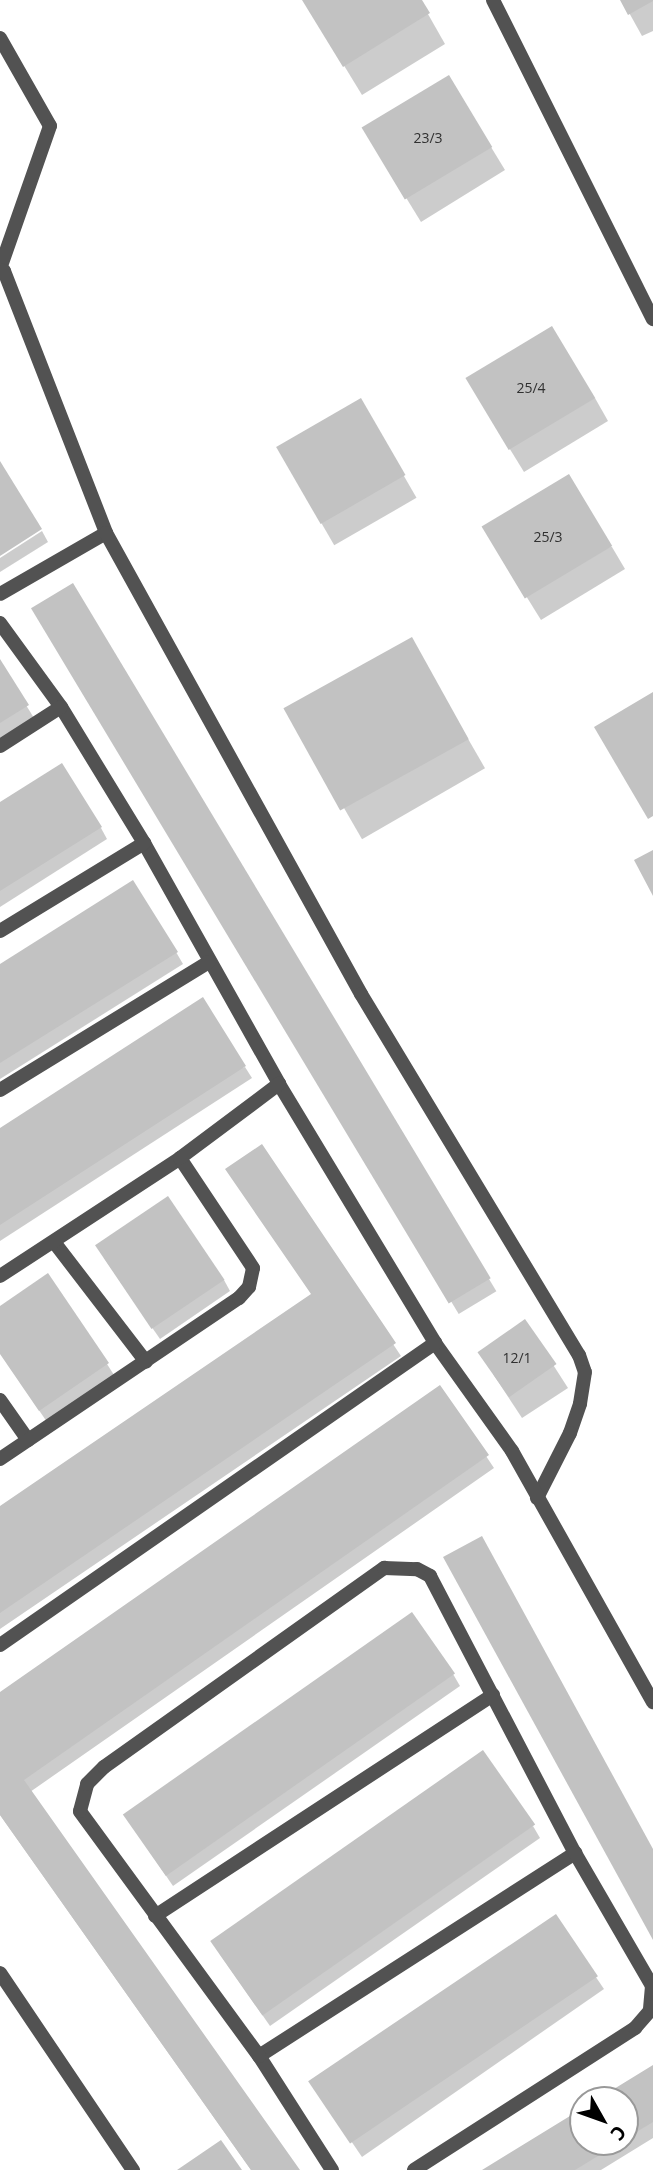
<!DOCTYPE html>
<html>
<head>
<meta charset="utf-8">
<style>
  body { margin:0 }
  #map { position:relative; width:653px; height:2170px; overflow:hidden; background:#fff; font-family:"Open Sans",sans-serif }
  div>[style] { position:absolute }
  .shadow>* { inset:0; background:#0003; transform-origin:0 0 }
  .building>* { inset:0; background:#c2c2c2; transform-origin:0 0 }
  .service>* { height:14px; margin:-7px; padding:0 7px; transform-origin:7px; border-radius:7px; background:#525252 }
  span { translate:-50% -50%; white-space:nowrap; text-align:center; line-height:1.15; -webkit-text-stroke:7px #fff; paint-order:stroke }
  .number-label { font-size:14px; color:#303030 }
  .number-label span { -webkit-text-stroke-width:0 }
  .north { position:absolute; left:569px; top:2086px; width:70px; height:70px; box-sizing:border-box; background:#fff; border:2px solid #999; border-radius:50%; rotate:130deg; font-size:19px; font-weight:700; line-height:28px; text-align:center; color:#000 }
  .north::after { content:''; display:block; margin:auto; width:24px; height:32px; background:#000; clip-path:polygon(50% 0,100% 100%,50% 72%,0 100%) }
</style>
</head>
<body>
<div id="map">
  <div class="shadow">
    <i style="clip-path:polygon(304px 0,420px 0,445px 44px,362px 95px)"></i>
    <i style="clip-path:polygon(622px 0,653px 0,653px 31px,642px 36px)"></i>
    <i style="clip-path:polygon(449px 78px,505px 170px,421px 222px,378px 152px)"></i>
    <i style="clip-path:polygon(595px 398px,608px 421px,524px 472px,481px 402px)"></i>
    <i style="left:360px;top:400px;width:113px;height:95px;rotate:60deg"></i>
    <i style="clip-path:polygon(42px 531px,48px 542px,0 572px,0 558px)"></i>
    <i style="clip-path:polygon(612px 547px,625px 569px,541px 620px,498px 551px)"></i>
    <i style="left:72px;top:585px;width:824px;height:44px;rotate:59deg"></i>
    <i style="left:411px;top:640px;width:148px;height:142px;rotate:60deg"></i>
    <i style="clip-path:polygon(0 663px,34px 718px,0 739px)"></i>
    <i style="clip-path:polygon(0 804px,101px 828px,107px 839px,0 907px)"></i>
    <i style="clip-path:polygon(176px 952px,183px 964px,0 1079px,0 966px)"></i>
    <i style="clip-path:polygon(245px 1067px,252px 1078px,0 1241px,0 1130px)"></i>
    <i style="clip-path:polygon(261px 1146px,401px 1356px,0 1629px,0 1508px,312px 1295px)"></i>
    <i style="clip-path:polygon(104px 1258px,224px 1280px,230px 1291px,160px 1339px)"></i>
    <i style="clip-path:polygon(0 1308px,107px 1364px,114px 1375px,47px 1422px,0 1353px)"></i>
    <i style="clip-path:polygon(525px 1321px,568px 1388px,522px 1418px,493px 1374px)"></i>
    <i style="clip-path:polygon(440px 1387px,494px 1468px,30px 1792px,298px 2170px,251px 2170px,0 1815px,0 1696px)"></i>
    <i style="clip-path:polygon(453px 1674px,460px 1686px,173px 1886px,132px 1826px)"></i>
    <i style="clip-path:polygon(533px 1826px,540px 1838px,270px 2026px,219px 1953px)"></i>
    <i style="clip-path:polygon(555px 1917px,604px 1989px,362px 2157px,321px 2097px)"></i>
    <i style="clip-path:polygon(653px 2068px,653px 2138px,601px 2170px,485px 2170px,583px 2110px,583px 2142px,625px 2142px,625px 2100px,600px 2100px)"></i>
  </div>
  <div class="building">
    <i style="clip-path:polygon(302px 0,422px 0,430px 13px,343px 67px)"></i>
    <i style="clip-path:polygon(620px 0,653px 0,653px 1px,628px 15px)"></i>
    <i style="left:449px;top:75px;width:84px;height:102px;rotate:59deg"></i>
    <i style="left:552px;top:326px;width:84px;height:101px;rotate:59deg"></i>
    <i style="left:361px;top:398px;width:89px;height:98px;rotate:60deg"></i>
    <i style="clip-path:polygon(0 461px,42px 529px,0 556px)"></i>
    <i style="left:569px;top:474px;width:84px;height:102px;rotate:59deg"></i>
    <i style="left:73px;top:583px;width:811px;height:49px;rotate:59deg"></i>
    <i style="left:412px;top:637px;width:117px;height:147px;rotate:61deg"></i>
    <i style="clip-path:polygon(0 659px,29px 705px,0 723px)"></i>
    <i style="clip-path:polygon(653px 692px,653px 816px,648px 819px,594px 727px)"></i>
    <i style="clip-path:polygon(62px 763px,102px 827px,0 891px,0 802px)"></i>
    <i style="clip-path:polygon(653px 850px,653px 896px,634px 860px)"></i>
    <i style="clip-path:polygon(133px 880px,178px 952px,0 1063px,0 964px)"></i>
    <i style="clip-path:polygon(203px 997px,246px 1066px,0 1225px,0 1128px)"></i>
    <i style="clip-path:polygon(262px 1144px,396px 1343px,0 1613px,0 1506px,311px 1294px,225px 1169px)"></i>
    <i style="left:168px;top:1196px;width:101px;height:88px;rotate:56deg"></i>
    <i style="clip-path:polygon(48px 1273px,109px 1363px,39px 1411px,0 1354px,0 1306px)"></i>
    <i style="left:525px;top:1319px;width:55px;height:58px;rotate:55deg"></i>
    <i style="clip-path:polygon(440px 1385px,489px 1455px,24px 1780px,300px 2170px,251px 2170px,0 1815px,0 1692px)"></i>
    <i style="clip-path:polygon(482px 1536px,653px 1849px,653px 1940px,443px 1557px)"></i>
    <i style="left:412px;top:1612px;width:75px;height:353px;rotate:55deg"></i>
    <i style="left:483px;top:1750px;width:91px;height:333px;rotate:55deg"></i>
    <i style="left:556px;top:1914px;width:75px;height:299px;rotate:56deg"></i>
    <i style="clip-path:polygon(653px 2065px,653px 2122px,625px 2139px,625px 2100px,596px 2100px)"></i>
    <i style="clip-path:polygon(583px 2108px,583px 2142px,621px 2142px,575px 2170px,482px 2170px)"></i>
    <i style="clip-path:polygon(221px 2140px,242px 2170px,177px 2170px)"></i>
  </div>
  <div class="service">
    <i style="left:493px;top:0;width:357px;rotate:63.4deg"></i>
    <i style="left:0;top:38px;width:101px;rotate:60.4deg"></i>
    <i style="left:50px;top:126px;width:151px;rotate:109.3deg"></i>
    <i style="left:0;top:270px;width:4px;rotate:14deg"></i>
    <i style="left:4px;top:271px;width:281px;rotate:68.7deg"></i>
    <i style="left:106px;top:533px;width:122px;rotate:150.1deg"></i>
    <i style="left:106px;top:533px;width:527px;rotate:61.05deg"></i>
    <i style="left:361px;top:994px;width:422px;rotate:58.9deg"></i>
    <i style="left:579px;top:1355px;width:18px;rotate:71deg"></i>
    <i style="left:585px;top:1372px;width:32px;rotate:99deg"></i>
    <i style="left:580px;top:1404px;width:31px;rotate:109deg"></i>
    <i style="left:570px;top:1433px;width:73px;rotate:116.9deg"></i>
    <i style="left:0;top:623px;width:104px;rotate:54deg"></i>
    <i style="left:61px;top:707px;width:159px;rotate:58.6deg"></i>
    <i style="left:144px;top:843px;width:276px;rotate:60.7deg"></i>
    <i style="left:279px;top:1084px;width:302px;rotate:58.9deg"></i>
    <i style="left:435px;top:1343px;width:133px;rotate:54.5deg"></i>
    <i style="left:512px;top:1451px;width:288px;rotate:60.7deg"></i>
    <i style="left:0;top:746px;width:72px;rotate:-32.6deg"></i>
    <i style="left:0;top:931px;width:169px;rotate:-31.4deg"></i>
    <i style="left:0;top:1090px;width:245px;rotate:-31.5deg"></i>
    <i style="left:54px;top:1242px;width:151px;rotate:52.5deg"></i>
    <i style="left:0;top:1276px;width:215px;rotate:-33.2deg"></i>
    <i style="left:0;top:1400px;width:49px;rotate:55deg"></i>
    <i style="left:0;top:1459px;width:288px;rotate:-34deg"></i>
    <i style="left:239px;top:1298px;width:15px;rotate:-48deg"></i>
    <i style="left:249px;top:1287px;width:19px;rotate:-78deg"></i>
    <i style="left:253px;top:1268px;width:132px;rotate:-123.6deg"></i>
    <i style="left:180px;top:1158px;width:124px;rotate:-36.8deg"></i>
    <i style="left:0;top:1645px;width:530px;rotate:-34.77deg"></i>
    <i style="left:155px;top:1916px;width:404px;rotate:-33.2deg"></i>
    <i style="left:0;top:1973px;width:238px;rotate:56deg"></i>
    <i style="left:259px;top:2056px;width:376px;rotate:-32.7deg"></i>
    <i style="left:332px;top:2170px;width:135px;rotate:-122.6deg"></i>
    <i style="left:259px;top:2056px;width:303px;rotate:-126.2deg"></i>
    <i style="left:80px;top:1811px;width:28px;rotate:-75deg"></i>
    <i style="left:87px;top:1784px;width:24px;rotate:-45deg"></i>
    <i style="left:104px;top:1767px;width:344px;rotate:-35.4deg"></i>
    <i style="left:384px;top:1568px;width:33px;rotate:2deg"></i>
    <i style="left:417px;top:1569px;width:15px;rotate:28deg"></i>
    <i style="left:430px;top:1576px;width:313px;rotate:62.4deg"></i>
    <i style="left:575px;top:1853px;width:154px;rotate:59.9deg"></i>
    <i style="left:652px;top:1986px;width:22px;rotate:95deg"></i>
    <i style="left:414px;top:2170px;width:263px;rotate:-32.7deg"></i>
    <i style="left:635px;top:2028px;width:28px;rotate:-49deg"></i>
  </div>
  <div class="number-label">
    <span style="left:428px;top:138px">23/3</span>
    <span style="left:531px;top:388px">25/4</span>
    <span style="left:548px;top:537px">25/3</span>
    <span style="left:517px;top:1358px">12/1</span>
  </div>
  <div class="north">С</div>
</div>
</body>
</html>
